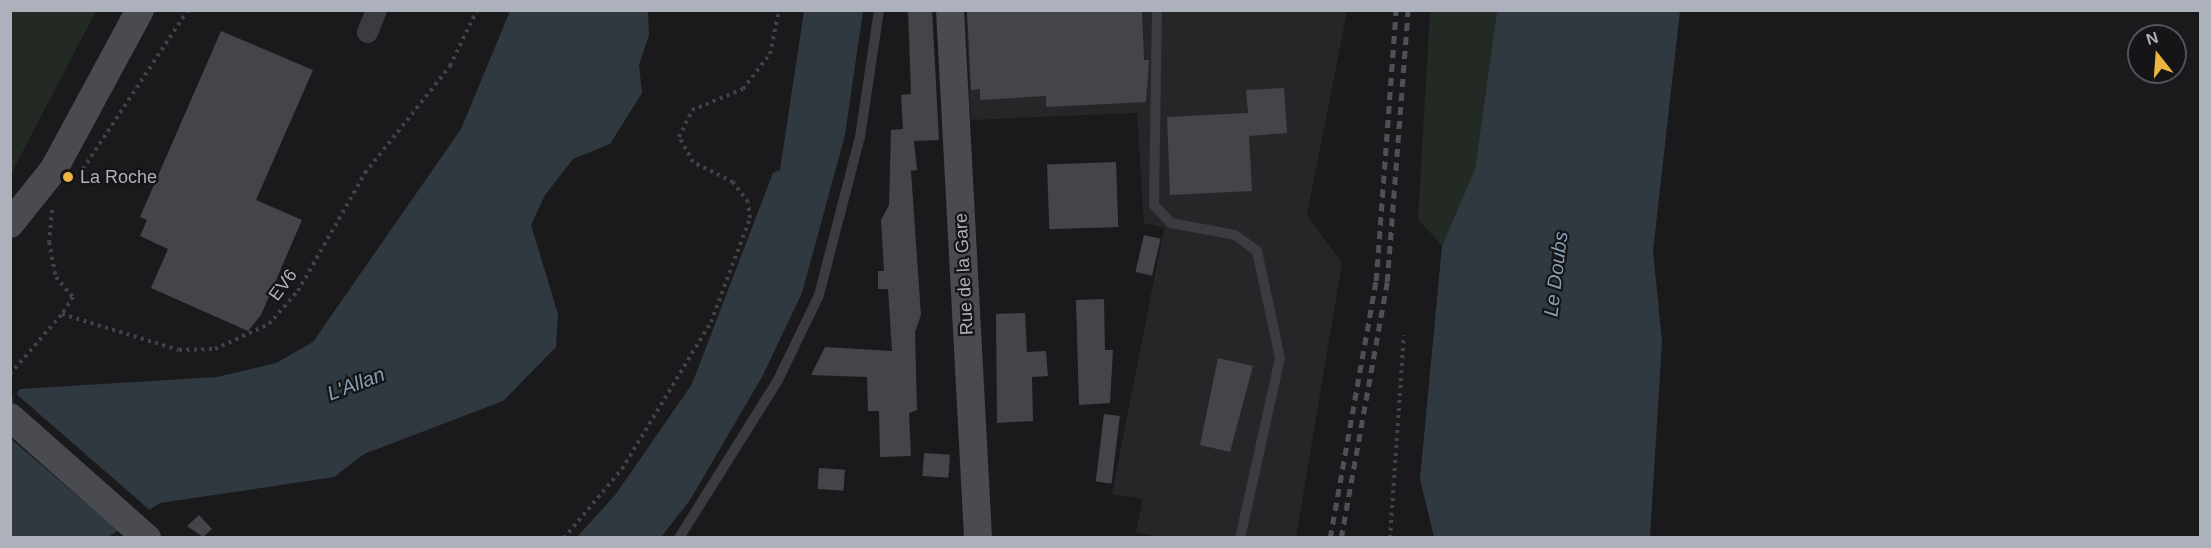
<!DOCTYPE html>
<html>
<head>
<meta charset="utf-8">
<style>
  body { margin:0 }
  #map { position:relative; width:2211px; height:548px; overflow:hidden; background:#1a1a1c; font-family:Helvetica,sans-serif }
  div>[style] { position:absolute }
  .built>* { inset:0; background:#262629 }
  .green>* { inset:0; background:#222a23 }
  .water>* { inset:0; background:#303940 }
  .pier>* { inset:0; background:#1a1a1c }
  .building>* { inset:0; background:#444549; transform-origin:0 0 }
  .path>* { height:4px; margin-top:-2px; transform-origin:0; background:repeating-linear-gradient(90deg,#414348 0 3px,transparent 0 7.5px) }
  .lane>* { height:10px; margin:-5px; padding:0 5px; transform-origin:5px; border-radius:5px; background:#3b3c41 }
  .street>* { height:21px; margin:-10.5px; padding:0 10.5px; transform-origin:10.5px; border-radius:10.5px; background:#3b3c41 }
  .secondary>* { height:28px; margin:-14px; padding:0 14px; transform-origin:14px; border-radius:14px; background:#494b51 }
  .rail>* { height:4.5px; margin-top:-2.25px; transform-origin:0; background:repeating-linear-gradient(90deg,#4e5056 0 8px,transparent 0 14px) }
  .dots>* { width:16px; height:16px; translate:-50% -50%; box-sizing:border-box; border:3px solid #151517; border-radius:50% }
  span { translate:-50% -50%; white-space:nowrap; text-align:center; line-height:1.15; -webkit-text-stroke:4.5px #151517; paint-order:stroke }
  .poi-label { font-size:18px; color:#adb1bb }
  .left { translate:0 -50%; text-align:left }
  .street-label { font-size:18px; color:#adb1bb }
  .water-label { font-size:20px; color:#859eb4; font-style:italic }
  .frame { position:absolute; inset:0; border:12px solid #adb1bb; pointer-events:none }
  .north { position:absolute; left:2127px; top:24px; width:60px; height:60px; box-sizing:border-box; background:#151517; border:2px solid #525359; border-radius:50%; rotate:343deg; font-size:16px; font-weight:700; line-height:24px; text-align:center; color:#adb1bb }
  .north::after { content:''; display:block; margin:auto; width:21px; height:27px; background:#ecb441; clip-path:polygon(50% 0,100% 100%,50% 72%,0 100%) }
</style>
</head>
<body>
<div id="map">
  <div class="built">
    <i style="clip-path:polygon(966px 11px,1347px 11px,1307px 215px,1342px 263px,1296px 537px,1165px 538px,1136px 532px,1143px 499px,1112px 494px,1164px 228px,1144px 223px,1137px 113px,971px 120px)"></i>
  </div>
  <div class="green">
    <i style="clip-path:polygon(11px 10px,96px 11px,11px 174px,10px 11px)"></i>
    <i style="clip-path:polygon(1430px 11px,1497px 11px,1475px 169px,1442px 246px,1418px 219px)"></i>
  </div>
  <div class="water">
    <i style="clip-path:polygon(510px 11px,648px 11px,649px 35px,639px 65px,642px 93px,610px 144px,573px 159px,545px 195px,531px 225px,558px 314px,556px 347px,503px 401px,364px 454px,334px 477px,160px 503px,108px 537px,11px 538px,11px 401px,20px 389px,217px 377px,276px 363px,313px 342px,461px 129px)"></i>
    <i style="clip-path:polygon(804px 11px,863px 11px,845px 135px,802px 293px,762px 377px,690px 500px,661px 537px,577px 537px,616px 494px,692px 384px,773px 173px,780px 170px)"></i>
    <i style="clip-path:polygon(1497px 11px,1680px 11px,1653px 251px,1662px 341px,1650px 537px,1434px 537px,1420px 479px,1442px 246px,1475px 169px)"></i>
  </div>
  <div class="pier">
    <i style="clip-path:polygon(14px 392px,152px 512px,121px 533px,10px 438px)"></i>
  </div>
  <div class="building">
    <i style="clip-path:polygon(908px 10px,932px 10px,939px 140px,914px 141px,917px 170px,911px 171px,921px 315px,915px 332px,917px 410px,909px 413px,911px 456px,880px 457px,879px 411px,868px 411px,867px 377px,811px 375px,825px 347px,892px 351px,888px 289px,878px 289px,878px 271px,884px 271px,881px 220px,889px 205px,891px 130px,903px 129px,901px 95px,911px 94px)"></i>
    <i style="clip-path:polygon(967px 10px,1142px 10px,1144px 60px,1149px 60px,1146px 102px,1046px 107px,1046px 96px,980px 100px,980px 89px,971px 90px)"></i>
    <i style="clip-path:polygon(221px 31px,313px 70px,256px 200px,302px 220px,261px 315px,248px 331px,151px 288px,168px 249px,140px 236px,147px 220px,140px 217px)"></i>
    <i style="clip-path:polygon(1284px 88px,1287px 133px,1249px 136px,1252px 191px,1170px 195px,1167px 117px,1248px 113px,1246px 90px)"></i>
    <i style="left:1116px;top:162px;width:65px;height:69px;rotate:88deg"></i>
    <i style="left:1144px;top:235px;width:17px;height:38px;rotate:13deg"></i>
    <i style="clip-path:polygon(1104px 299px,1105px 350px,1113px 350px,1110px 403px,1079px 405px,1076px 300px)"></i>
    <i style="clip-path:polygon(1025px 313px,1027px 352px,1046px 351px,1048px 376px,1032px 377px,1033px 421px,997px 423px,996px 314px)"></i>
    <i style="clip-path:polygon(1218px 358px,1253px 366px,1230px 452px,1200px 445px)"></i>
    <i style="left:1104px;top:414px;width:16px;height:68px;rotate:7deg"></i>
    <i style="left:924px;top:453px;width:26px;height:23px;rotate:4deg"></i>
    <i style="left:819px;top:468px;width:26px;height:21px;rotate:4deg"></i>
    <i style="clip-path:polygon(199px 515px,212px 529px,203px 537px,187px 526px)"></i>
  </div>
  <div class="path">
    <i style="left:83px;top:169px;width:191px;rotate:-56.6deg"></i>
    <i style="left:52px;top:210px;width:32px;rotate:95deg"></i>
    <i style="left:49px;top:242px;width:36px;rotate:79deg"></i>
    <i style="left:56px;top:277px;width:26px;rotate:50deg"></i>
    <i style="left:73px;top:297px;width:20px;rotate:123deg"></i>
    <i style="left:10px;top:374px;width:79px;rotate:-49.1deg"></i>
    <i style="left:62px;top:314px;width:122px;rotate:17.1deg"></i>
    <i style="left:179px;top:350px;width:36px;rotate:-2deg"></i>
    <i style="left:215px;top:349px;width:60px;rotate:-24.8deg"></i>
    <i style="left:269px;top:324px;width:44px;rotate:-48.7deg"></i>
    <i style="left:298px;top:291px;width:136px;rotate:-60.4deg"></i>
    <i style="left:365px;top:173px;width:137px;rotate:-51.5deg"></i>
    <i style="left:450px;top:66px;width:62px;rotate:-64.3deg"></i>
    <i style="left:564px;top:538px;width:90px;rotate:-50deg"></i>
    <i style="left:622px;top:469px;width:172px;rotate:-58.8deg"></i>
    <i style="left:711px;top:322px;width:111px;rotate:-69.4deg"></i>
    <i style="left:750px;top:218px;width:16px;rotate:-97deg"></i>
    <i style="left:748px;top:202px;width:25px;rotate:-127deg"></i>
    <i style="left:733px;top:182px;width:45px;rotate:-153.4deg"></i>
    <i style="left:693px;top:162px;width:29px;rotate:-119deg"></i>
    <i style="left:679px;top:137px;width:30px;rotate:-64deg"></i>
    <i style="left:692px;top:110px;width:55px;rotate:-22.4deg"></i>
    <i style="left:743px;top:89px;width:44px;rotate:-52.4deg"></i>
    <i style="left:770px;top:54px;width:45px;rotate:-78.4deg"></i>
    <i style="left:1390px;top:538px;width:203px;rotate:-86.1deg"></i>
  </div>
  <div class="lane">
    <i style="left:1157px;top:10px;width:195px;rotate:90.9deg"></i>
    <i style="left:1154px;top:205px;width:25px;rotate:47deg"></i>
    <i style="left:1171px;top:223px;width:65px;rotate:10.6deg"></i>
    <i style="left:1235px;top:235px;width:27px;rotate:36deg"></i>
    <i style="left:1257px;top:251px;width:109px;rotate:77.9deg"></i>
    <i style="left:1280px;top:358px;width:184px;rotate:102.5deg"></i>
    <i style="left:679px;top:538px;width:186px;rotate:-57.9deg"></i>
    <i style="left:778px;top:380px;width:94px;rotate:-64.2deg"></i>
    <i style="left:819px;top:295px;width:163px;rotate:-75.5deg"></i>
    <i style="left:860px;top:137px;width:128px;rotate:-81.5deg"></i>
  </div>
  <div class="street">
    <i style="left:367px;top:32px;width:24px;rotate:-68deg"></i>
  </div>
  <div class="secondary">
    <i style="left:950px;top:10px;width:529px;rotate:86.96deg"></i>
    <i style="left:10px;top:224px;width:70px;rotate:-51.3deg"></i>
    <i style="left:54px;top:169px;width:181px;rotate:-61.6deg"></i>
    <i style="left:10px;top:417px;width:183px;rotate:41.5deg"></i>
  </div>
  <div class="rail">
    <i style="left:1330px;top:538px;width:261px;rotate:-79.9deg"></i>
    <i style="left:1376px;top:281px;width:272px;rotate:-85.8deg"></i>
    <i style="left:1341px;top:538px;width:260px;rotate:-79.8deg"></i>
    <i style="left:1387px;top:282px;width:273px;rotate:-85.6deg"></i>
  </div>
  <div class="dots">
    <i style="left:68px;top:177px;background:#ecb441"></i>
  </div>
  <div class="poi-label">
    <span class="left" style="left:80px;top:177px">La Roche</span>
  </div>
  <div class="street-label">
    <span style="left:964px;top:274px;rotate:-93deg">Rue de la Gare</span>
    <span style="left:283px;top:285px;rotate:-54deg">EV6</span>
  </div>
  <div class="water-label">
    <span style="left:1556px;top:274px;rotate:-83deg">Le Doubs</span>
    <span style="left:356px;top:384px;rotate:-21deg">L'Allan</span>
  </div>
  <div class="frame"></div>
  <div class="north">N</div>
</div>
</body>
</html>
